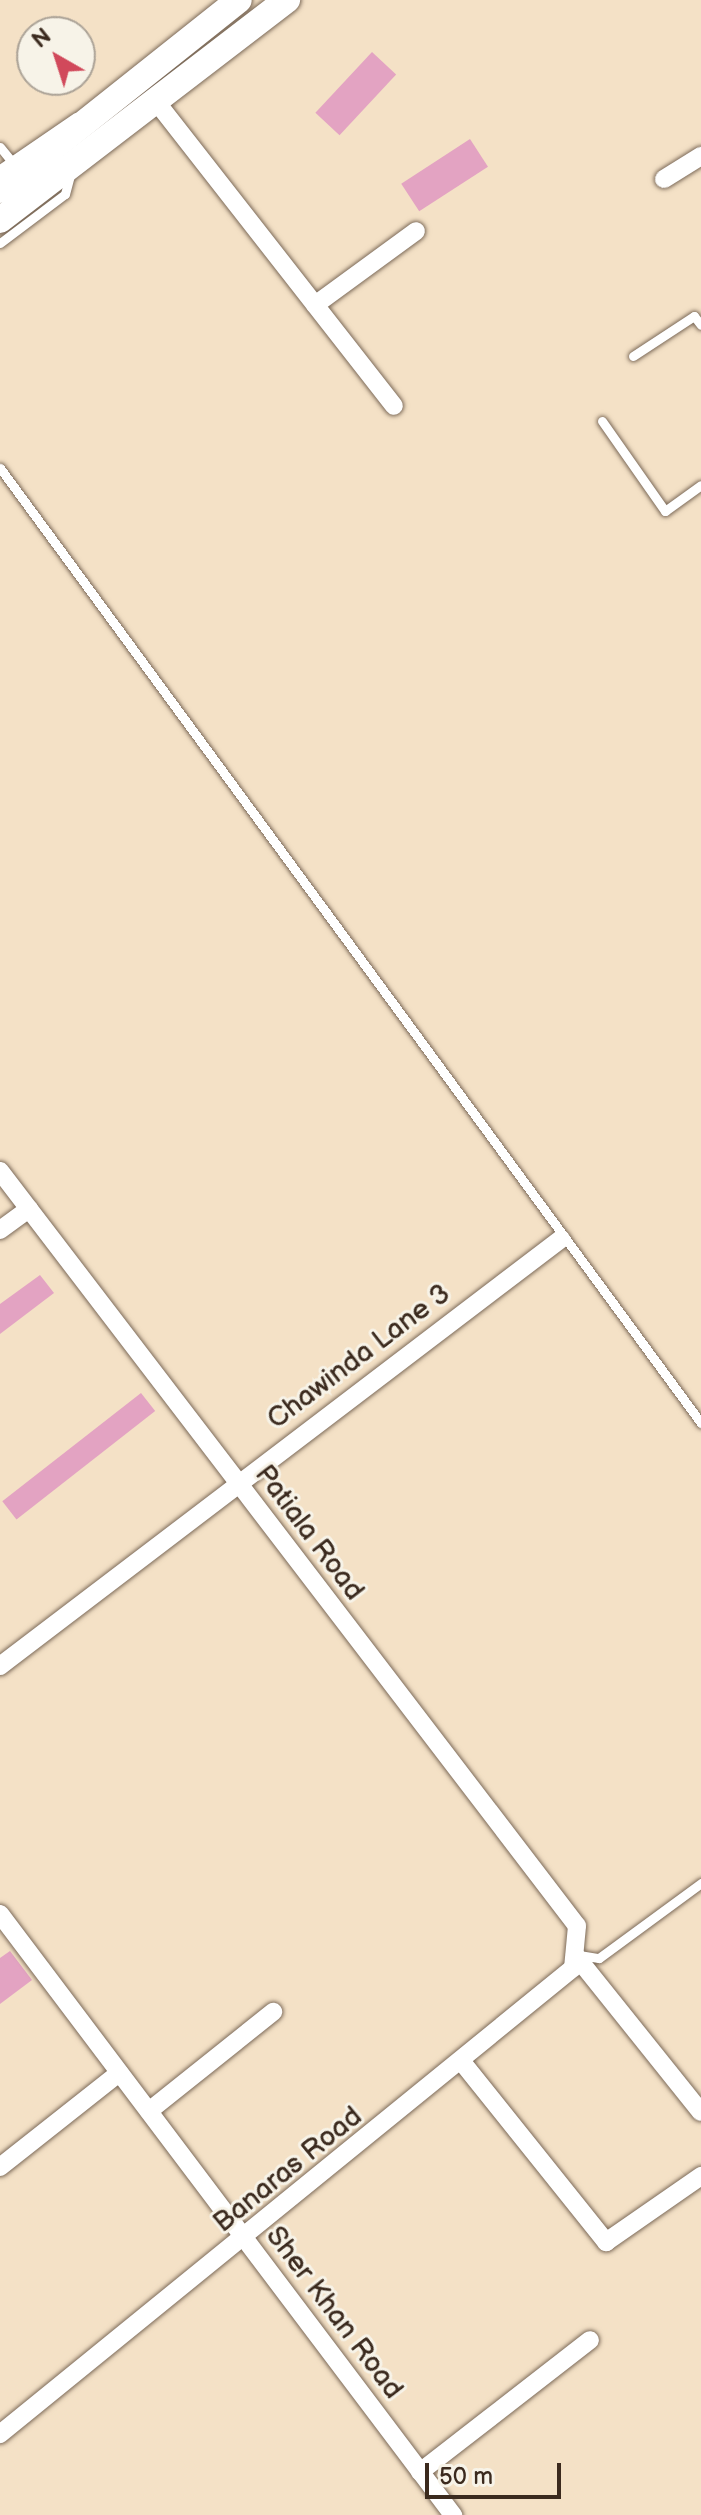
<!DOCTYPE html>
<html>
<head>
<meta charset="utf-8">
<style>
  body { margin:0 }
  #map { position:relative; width:701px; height:2515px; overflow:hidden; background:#f4e1c6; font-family:"Balsamiq Sans",sans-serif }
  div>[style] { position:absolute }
  .building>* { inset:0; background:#e3a3c2; transform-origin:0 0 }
  .roads { filter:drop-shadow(0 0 2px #7c6a59) drop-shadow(0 0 2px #7c6a59) }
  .lane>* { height:9px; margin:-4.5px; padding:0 4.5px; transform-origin:4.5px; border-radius:4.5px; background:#fff }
  .street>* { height:18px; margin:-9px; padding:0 9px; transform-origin:9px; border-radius:9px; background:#fff }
  .secondary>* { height:26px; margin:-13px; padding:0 13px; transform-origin:13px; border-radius:13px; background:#fff }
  span { translate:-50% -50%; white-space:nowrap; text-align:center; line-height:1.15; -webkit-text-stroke:6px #f7f3e8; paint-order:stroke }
  .street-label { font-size:28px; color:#3b2a1e }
  .north { position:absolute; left:16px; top:16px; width:80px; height:80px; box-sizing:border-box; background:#f7f3e8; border:2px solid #aca397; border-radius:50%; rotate:321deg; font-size:22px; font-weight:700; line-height:32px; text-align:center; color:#3b2a1e }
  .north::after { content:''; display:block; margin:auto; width:28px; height:36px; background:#d1495b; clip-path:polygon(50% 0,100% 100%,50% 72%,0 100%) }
  .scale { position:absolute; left:425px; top:2463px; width:136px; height:36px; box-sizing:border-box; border:4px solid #3b2a1e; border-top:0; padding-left:10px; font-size:24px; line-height:28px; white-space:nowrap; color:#3b2a1e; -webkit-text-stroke:6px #f7f3e8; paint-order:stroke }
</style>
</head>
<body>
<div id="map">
  <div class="building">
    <i style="left:372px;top:52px;width:33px;height:83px;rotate:43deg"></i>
    <i style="left:470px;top:139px;width:33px;height:82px;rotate:57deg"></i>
    <i style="clip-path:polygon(40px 1275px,54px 1293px,0 1334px,0 1304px)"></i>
    <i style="left:141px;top:1393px;width:23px;height:176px;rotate:52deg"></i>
    <i style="clip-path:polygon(10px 1951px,32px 1980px,0 2004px,0 1958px)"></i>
  </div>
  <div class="roads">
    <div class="lane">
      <i style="left:0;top:147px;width:21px;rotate:51deg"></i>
      <i style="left:0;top:169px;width:92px;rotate:-34.4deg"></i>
      <i style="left:0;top:243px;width:81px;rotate:-37deg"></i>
      <i style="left:65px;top:194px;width:20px;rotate:-75deg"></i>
      <i style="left:633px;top:356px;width:73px;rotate:-33.3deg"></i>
      <i style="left:694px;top:316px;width:11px;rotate:52deg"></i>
      <i style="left:602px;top:421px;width:110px;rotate:55deg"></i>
      <i style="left:665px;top:511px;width:44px;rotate:-35.8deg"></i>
      <i style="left:0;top:468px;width:1185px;rotate:53.72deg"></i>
      <i style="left:579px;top:1955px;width:20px;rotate:9deg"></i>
      <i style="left:599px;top:1958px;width:127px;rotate:-36.3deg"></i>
    </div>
    <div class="street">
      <i style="left:155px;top:100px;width:388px;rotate:52deg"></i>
      <i style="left:664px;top:179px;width:44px;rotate:-31.9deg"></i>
      <i style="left:315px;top:305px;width:125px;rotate:-36.2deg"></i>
      <i style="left:0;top:1171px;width:950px;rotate:52.61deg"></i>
      <i style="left:577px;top:1926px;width:42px;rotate:95.4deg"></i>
      <i style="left:573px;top:1968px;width:739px;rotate:140.88deg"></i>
      <i style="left:0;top:1230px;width:36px;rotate:-36deg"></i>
      <i style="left:0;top:1666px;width:705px;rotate:-37.28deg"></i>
      <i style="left:0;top:1914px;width:753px;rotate:52.99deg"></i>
      <i style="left:575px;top:1955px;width:201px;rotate:51.3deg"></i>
      <i style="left:462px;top:2062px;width:231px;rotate:51.3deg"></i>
      <i style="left:606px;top:2242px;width:116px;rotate:-34.8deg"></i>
      <i style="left:149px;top:2111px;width:159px;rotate:-38.6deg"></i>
      <i style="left:0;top:2167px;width:152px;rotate:-38.3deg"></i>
      <i style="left:420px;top:2472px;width:215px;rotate:-37.8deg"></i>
    </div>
    <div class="secondary">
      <i style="left:0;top:190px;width:305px;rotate:-38.5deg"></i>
      <i style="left:0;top:220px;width:362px;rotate:-37.5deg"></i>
    </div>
  </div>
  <div class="street-label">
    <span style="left:359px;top:1357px;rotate:-37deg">Chawinda Lane 3</span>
    <span style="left:309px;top:1533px;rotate:53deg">Patiala Road</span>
    <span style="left:288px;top:2170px;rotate:-39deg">Banaras Road</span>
    <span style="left:334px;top:2313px;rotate:53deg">Sher Khan Road</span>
  </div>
  <div class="north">N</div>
  <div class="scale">50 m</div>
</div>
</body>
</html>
